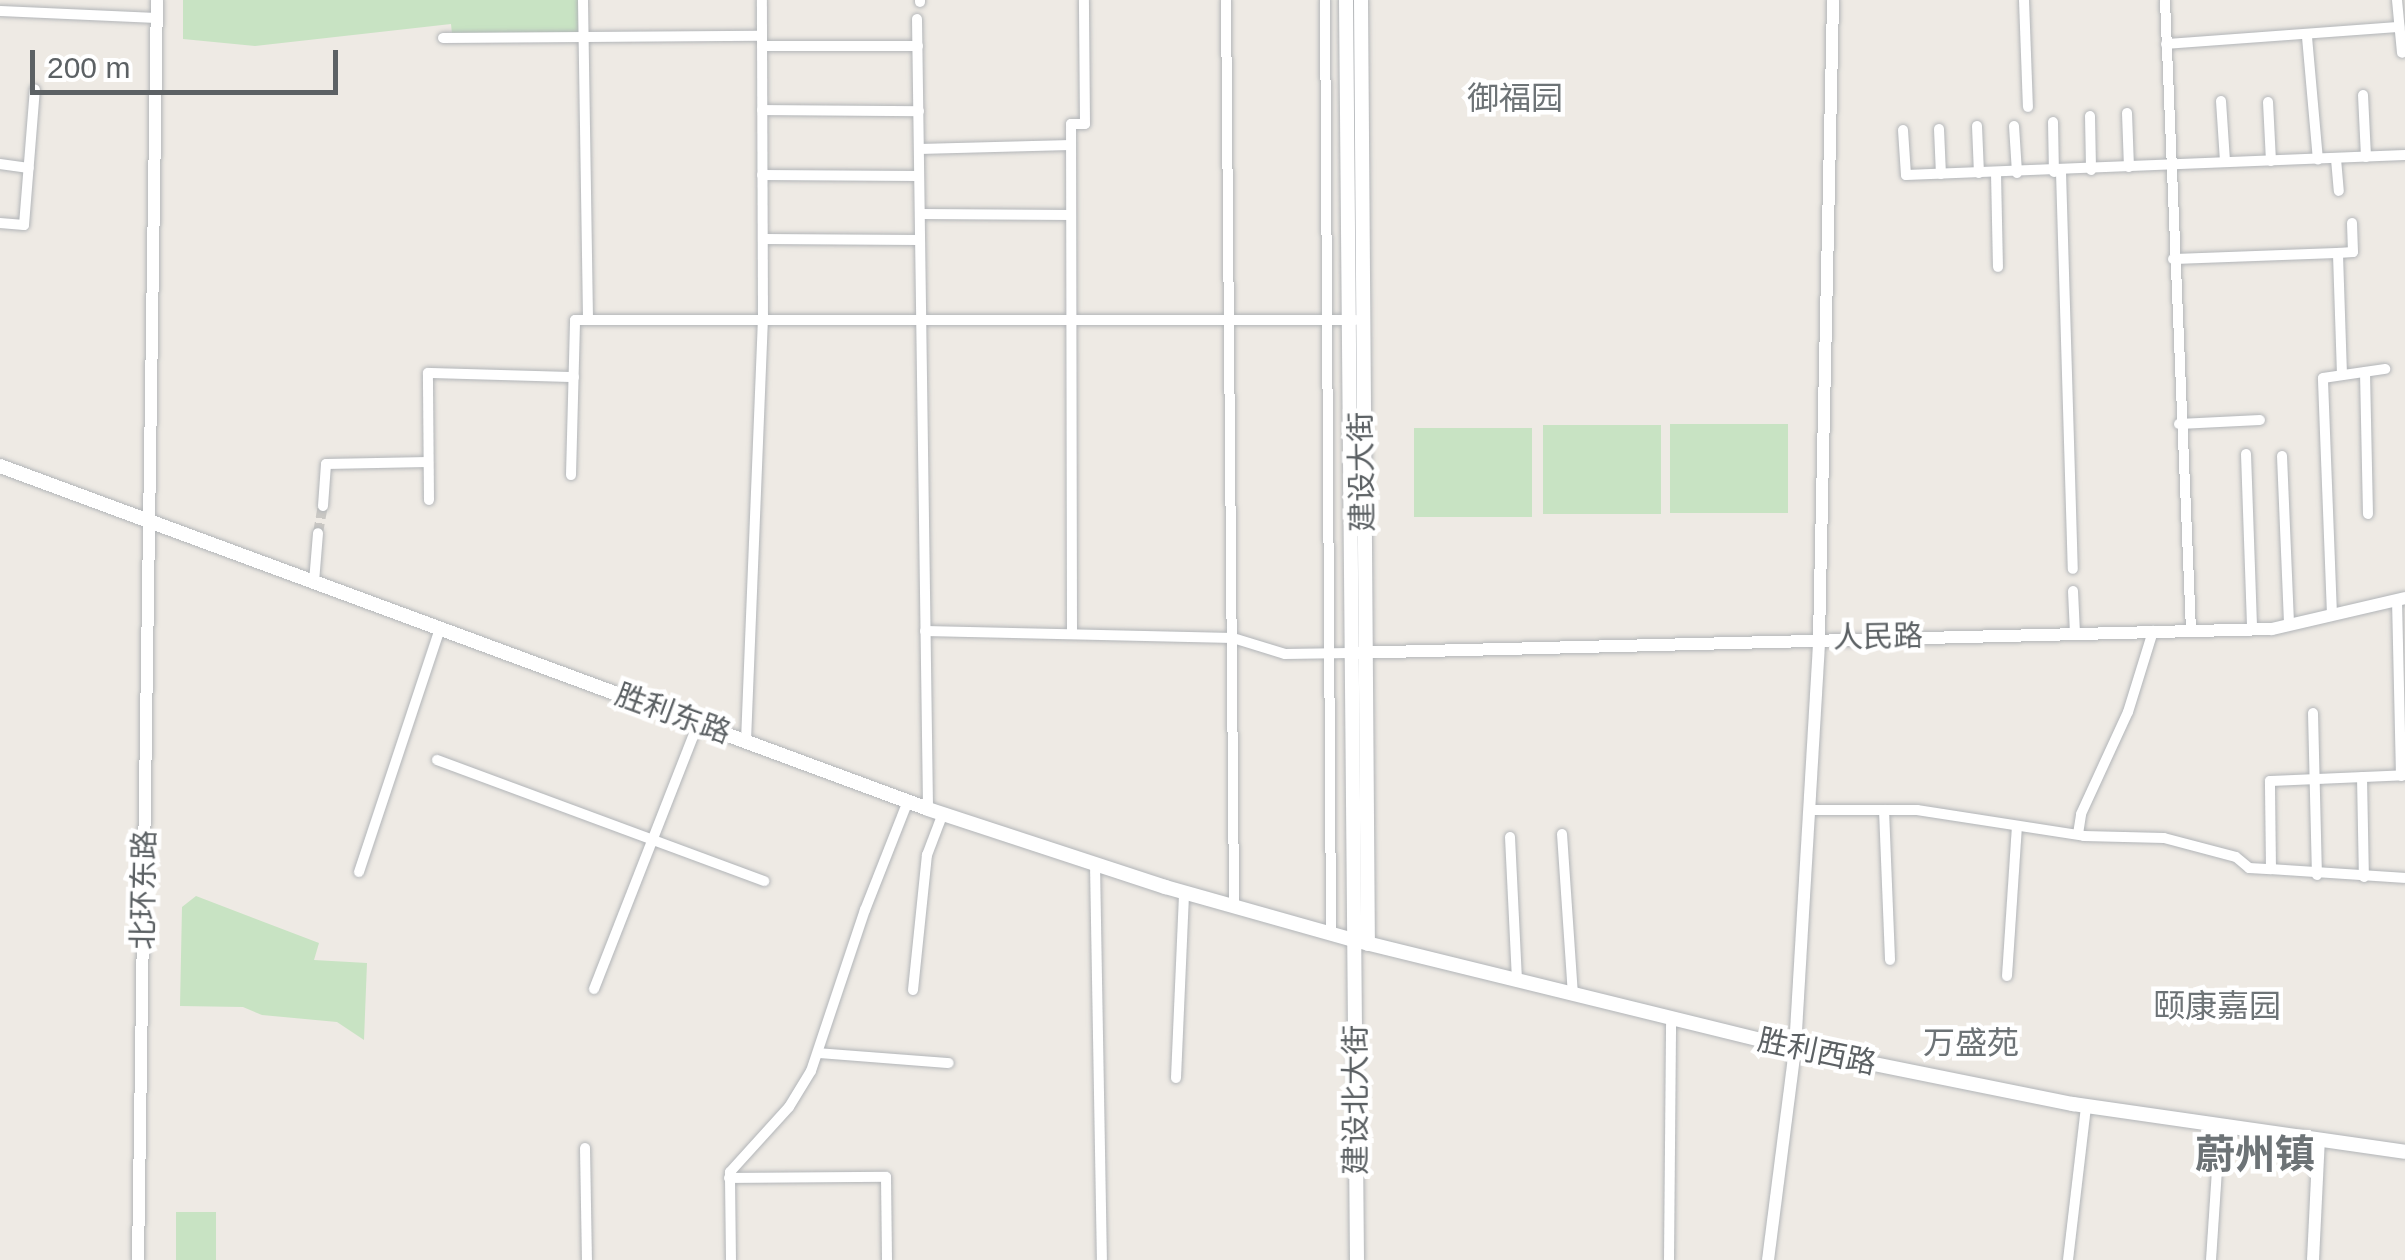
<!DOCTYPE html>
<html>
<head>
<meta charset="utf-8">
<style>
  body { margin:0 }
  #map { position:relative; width:2405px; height:1260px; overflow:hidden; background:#eeeae4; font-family:Arial,"Noto Sans SC",sans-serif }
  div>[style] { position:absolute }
  .green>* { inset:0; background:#c8e3c3; transform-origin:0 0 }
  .minor-tunnel>* { height:10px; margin-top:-5px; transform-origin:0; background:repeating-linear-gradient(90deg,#cac8c4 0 10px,transparent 0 15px) }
  .roads { filter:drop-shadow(0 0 2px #b2b5b8) drop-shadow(0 0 2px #b2b5b8) }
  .minor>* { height:10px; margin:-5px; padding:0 5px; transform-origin:5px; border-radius:5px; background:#fff }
  .tertiary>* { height:12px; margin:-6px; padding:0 6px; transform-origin:6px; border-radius:6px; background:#fff }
  .secondary>* { height:14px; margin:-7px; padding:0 7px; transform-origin:7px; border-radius:7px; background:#fff }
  span { translate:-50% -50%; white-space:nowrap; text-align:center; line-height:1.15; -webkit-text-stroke:9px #fff; paint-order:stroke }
  .street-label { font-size:30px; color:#5c6164 }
  .neighbourhood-label { font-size:32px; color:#6d7376 }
  .district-label { font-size:40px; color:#6d7376; font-weight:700 }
  .scale { position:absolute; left:30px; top:50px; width:308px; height:45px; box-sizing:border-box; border:5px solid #5c6164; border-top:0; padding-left:12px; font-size:30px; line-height:35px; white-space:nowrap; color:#5c6164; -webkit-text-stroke:8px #fff; paint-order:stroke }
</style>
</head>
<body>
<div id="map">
  <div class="green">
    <i style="clip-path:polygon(183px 0,578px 0,579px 33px,452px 34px,451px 24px,255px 46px,183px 39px)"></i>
    <i style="left:1670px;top:424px;width:118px;height:89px"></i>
    <i style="left:1543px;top:425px;width:118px;height:89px"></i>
    <i style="left:1414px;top:428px;width:118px;height:89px"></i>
    <i style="clip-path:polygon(196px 896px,319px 943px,314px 960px,367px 963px,364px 1040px,337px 1022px,262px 1015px,243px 1007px,180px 1006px,182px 907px)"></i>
    <i style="left:176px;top:1212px;width:40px;height:48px"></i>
  </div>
  <div class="minor-tunnel">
    <i style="left:318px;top:533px;width:27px;rotate:-80deg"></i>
  </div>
  <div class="roads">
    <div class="minor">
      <i style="left:583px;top:0;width:320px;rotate:89.1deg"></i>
      <i style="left:920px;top:0;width:2px;rotate:90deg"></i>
      <i style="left:1226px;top:0;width:907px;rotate:89.49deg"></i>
      <i style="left:1325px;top:0;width:934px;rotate:89.63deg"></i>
      <i style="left:2024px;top:0;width:107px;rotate:87.9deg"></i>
      <i style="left:2165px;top:0;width:632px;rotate:87.64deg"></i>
      <i style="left:2397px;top:0;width:53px;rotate:84.6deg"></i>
      <i style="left:0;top:11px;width:157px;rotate:2.6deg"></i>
      <i style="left:917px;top:19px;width:790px;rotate:89.2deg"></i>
      <i style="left:2307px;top:37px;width:123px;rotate:84.9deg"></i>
      <i style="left:443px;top:38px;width:319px;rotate:-0.4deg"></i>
      <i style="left:2166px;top:44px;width:234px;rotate:-4.2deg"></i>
      <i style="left:762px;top:46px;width:156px"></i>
      <i style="left:2363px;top:95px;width:62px;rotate:87.2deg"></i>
      <i style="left:2221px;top:101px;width:61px;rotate:86.2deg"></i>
      <i style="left:2268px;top:102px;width:59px;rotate:87.1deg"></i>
      <i style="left:762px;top:110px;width:157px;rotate:0.4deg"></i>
      <i style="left:2127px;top:113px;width:54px;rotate:87.9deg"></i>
      <i style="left:2090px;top:116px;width:54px;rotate:88.9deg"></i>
      <i style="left:2053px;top:122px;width:50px;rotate:88.9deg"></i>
      <i style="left:1977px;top:126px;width:47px;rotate:87.6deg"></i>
      <i style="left:2014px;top:126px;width:47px;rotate:86.3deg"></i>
      <i style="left:1939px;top:129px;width:45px;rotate:87.5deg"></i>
      <i style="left:1903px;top:130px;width:45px;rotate:86.2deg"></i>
      <i style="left:1906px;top:175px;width:499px;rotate:-2.3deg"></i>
      <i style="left:919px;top:149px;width:152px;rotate:-1.5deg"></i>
      <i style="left:2336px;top:159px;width:32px;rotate:85deg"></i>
      <i style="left:0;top:164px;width:29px;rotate:8deg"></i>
      <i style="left:2061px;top:172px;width:397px;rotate:88.3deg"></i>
      <i style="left:1996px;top:173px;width:94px;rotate:88.8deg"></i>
      <i style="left:762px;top:175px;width:157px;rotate:0.4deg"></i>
      <i style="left:920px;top:214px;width:151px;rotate:0.4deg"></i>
      <i style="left:0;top:223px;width:24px;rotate:5deg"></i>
      <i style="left:24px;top:225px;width:136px;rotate:-85.4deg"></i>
      <i style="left:763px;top:239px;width:157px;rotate:0.4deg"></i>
      <i style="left:2173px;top:259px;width:165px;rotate:-2.1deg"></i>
      <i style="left:2365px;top:372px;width:142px;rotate:88.8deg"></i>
      <i style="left:2342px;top:375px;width:122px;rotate:-91.9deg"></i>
      <i style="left:2338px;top:253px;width:15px;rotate:-4deg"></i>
      <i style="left:2353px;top:252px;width:29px;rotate:-92deg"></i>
      <i style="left:2179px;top:424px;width:81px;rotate:-2.8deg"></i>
      <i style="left:2246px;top:454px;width:176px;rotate:88deg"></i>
      <i style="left:2282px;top:456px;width:169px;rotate:87.6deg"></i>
      <i style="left:571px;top:475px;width:155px;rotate:-88.5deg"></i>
      <i style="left:575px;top:320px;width:780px"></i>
      <i style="left:429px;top:500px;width:127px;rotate:-90.5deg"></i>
      <i style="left:428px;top:373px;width:146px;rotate:1.6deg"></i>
      <i style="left:323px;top:506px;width:42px;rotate:-85.9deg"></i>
      <i style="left:326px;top:464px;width:102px;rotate:-1.1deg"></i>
      <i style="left:314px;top:582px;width:49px;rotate:-85.3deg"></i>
      <i style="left:2073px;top:591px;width:42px;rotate:87.3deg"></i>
      <i style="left:2397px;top:600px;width:176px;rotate:88.7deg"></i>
      <i style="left:2332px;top:615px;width:237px;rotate:-92.2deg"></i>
      <i style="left:2323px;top:378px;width:63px;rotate:-8.3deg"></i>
      <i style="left:925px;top:631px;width:308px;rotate:1.3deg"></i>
      <i style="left:1233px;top:638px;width:54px;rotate:17.1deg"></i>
      <i style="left:1285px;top:654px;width:64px;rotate:-0.9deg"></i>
      <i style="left:1072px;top:634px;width:510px;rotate:-90.11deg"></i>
      <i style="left:1071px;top:124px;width:14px"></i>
      <i style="left:1085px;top:124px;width:124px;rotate:-90.5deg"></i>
      <i style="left:2313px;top:713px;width:162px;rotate:88.6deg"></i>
      <i style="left:746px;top:741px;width:422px;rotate:-87.7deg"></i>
      <i style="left:763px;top:319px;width:319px;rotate:-90.2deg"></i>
      <i style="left:437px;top:760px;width:349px;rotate:20.3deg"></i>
      <i style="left:2362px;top:777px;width:100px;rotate:88.9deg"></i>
      <i style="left:1809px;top:810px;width:108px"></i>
      <i style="left:1917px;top:810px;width:169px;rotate:8.8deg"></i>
      <i style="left:2084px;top:836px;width:80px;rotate:1.4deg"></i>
      <i style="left:2164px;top:838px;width:74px;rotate:14.8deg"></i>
      <i style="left:2236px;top:857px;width:17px;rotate:40deg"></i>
      <i style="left:2249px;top:868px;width:22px;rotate:3deg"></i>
      <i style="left:2271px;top:869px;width:88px;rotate:-90.7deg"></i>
      <i style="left:2270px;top:781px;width:135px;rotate:-2.5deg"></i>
      <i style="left:1884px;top:810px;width:150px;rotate:87.7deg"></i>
      <i style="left:1562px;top:834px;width:160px;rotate:86.1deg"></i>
      <i style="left:2078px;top:834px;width:20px;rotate:-81deg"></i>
      <i style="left:2081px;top:814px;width:112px;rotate:-65.3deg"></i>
      <i style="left:2128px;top:712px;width:85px;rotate:-72.8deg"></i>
      <i style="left:1510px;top:837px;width:143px;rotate:87.2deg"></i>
      <i style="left:1095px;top:864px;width:396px;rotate:89deg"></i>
      <i style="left:2271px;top:869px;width:134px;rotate:3.8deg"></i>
      <i style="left:359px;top:872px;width:257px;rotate:-71.6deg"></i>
      <i style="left:2007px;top:976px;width:150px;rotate:-86.2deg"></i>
      <i style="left:594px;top:989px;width:286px;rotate:-68.6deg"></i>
      <i style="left:913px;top:990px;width:136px;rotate:-84.1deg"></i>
      <i style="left:927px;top:855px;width:45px;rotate:-69.1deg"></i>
      <i style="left:818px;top:1053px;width:131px;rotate:4.4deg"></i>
      <i style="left:1176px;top:1078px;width:185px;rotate:-87.5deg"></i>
      <i style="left:585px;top:1148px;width:112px;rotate:89deg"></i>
      <i style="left:729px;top:1178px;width:157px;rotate:-0.4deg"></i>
      <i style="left:886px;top:1177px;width:83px;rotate:89.3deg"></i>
      <i style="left:731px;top:1260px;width:88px;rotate:-90.7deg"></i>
      <i style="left:730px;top:1172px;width:88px;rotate:-47.8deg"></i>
      <i style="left:789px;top:1107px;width:42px;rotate:-58.6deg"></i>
      <i style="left:811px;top:1071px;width:170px;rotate:-71.5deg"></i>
      <i style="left:865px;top:910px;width:117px;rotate:-68.5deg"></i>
      <i style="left:1669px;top:1260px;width:242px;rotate:-89.5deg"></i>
      <i style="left:2068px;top:1260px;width:155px;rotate:-83.3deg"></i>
      <i style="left:2211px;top:1260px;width:135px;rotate:-86.2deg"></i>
    </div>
    <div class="tertiary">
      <i style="left:1349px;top:653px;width:923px;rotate:-1.49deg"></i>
      <i style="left:2272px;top:629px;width:137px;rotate:-13.1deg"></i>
      <i style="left:138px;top:1260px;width:1260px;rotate:-89.14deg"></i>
      <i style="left:1768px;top:1260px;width:214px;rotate:-82.7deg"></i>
      <i style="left:1795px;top:1048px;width:411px;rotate:-86.6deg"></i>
      <i style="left:1819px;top:638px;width:638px;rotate:-88.74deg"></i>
      <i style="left:2313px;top:1260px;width:121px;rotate:-87.2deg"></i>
    </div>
    <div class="secondary">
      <i style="left:1346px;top:0;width:1260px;rotate:89.5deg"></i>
      <i style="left:1361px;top:0;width:944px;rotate:89.58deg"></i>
      <i style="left:0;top:466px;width:989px;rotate:20.28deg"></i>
      <i style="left:928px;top:809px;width:250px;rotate:18.2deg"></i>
      <i style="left:1165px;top:887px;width:196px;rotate:15.7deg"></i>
      <i style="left:1354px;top:940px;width:454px;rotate:13.8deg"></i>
      <i style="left:1795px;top:1048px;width:284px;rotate:11.4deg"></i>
      <i style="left:2073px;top:1104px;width:335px;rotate:8.2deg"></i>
    </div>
  </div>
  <div class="street-label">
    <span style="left:1362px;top:472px;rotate:-91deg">建设大街</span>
    <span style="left:1878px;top:637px;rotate:-1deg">人民路</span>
    <span style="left:673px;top:714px;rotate:20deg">胜利东路</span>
    <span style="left:144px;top:890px;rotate:-89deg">北环东路</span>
    <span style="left:1817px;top:1052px;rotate:12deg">胜利西路</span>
    <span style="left:1356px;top:1100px;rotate:-90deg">建设北大街</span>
  </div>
  <div class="neighbourhood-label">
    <span style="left:1515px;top:98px">御福园</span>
    <span style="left:2217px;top:1006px">颐康嘉园</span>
    <span style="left:1971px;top:1043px">万盛苑</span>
  </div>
  <div class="district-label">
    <span style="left:2255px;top:1154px">蔚州镇</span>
  </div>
  <div class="scale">200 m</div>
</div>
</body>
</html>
